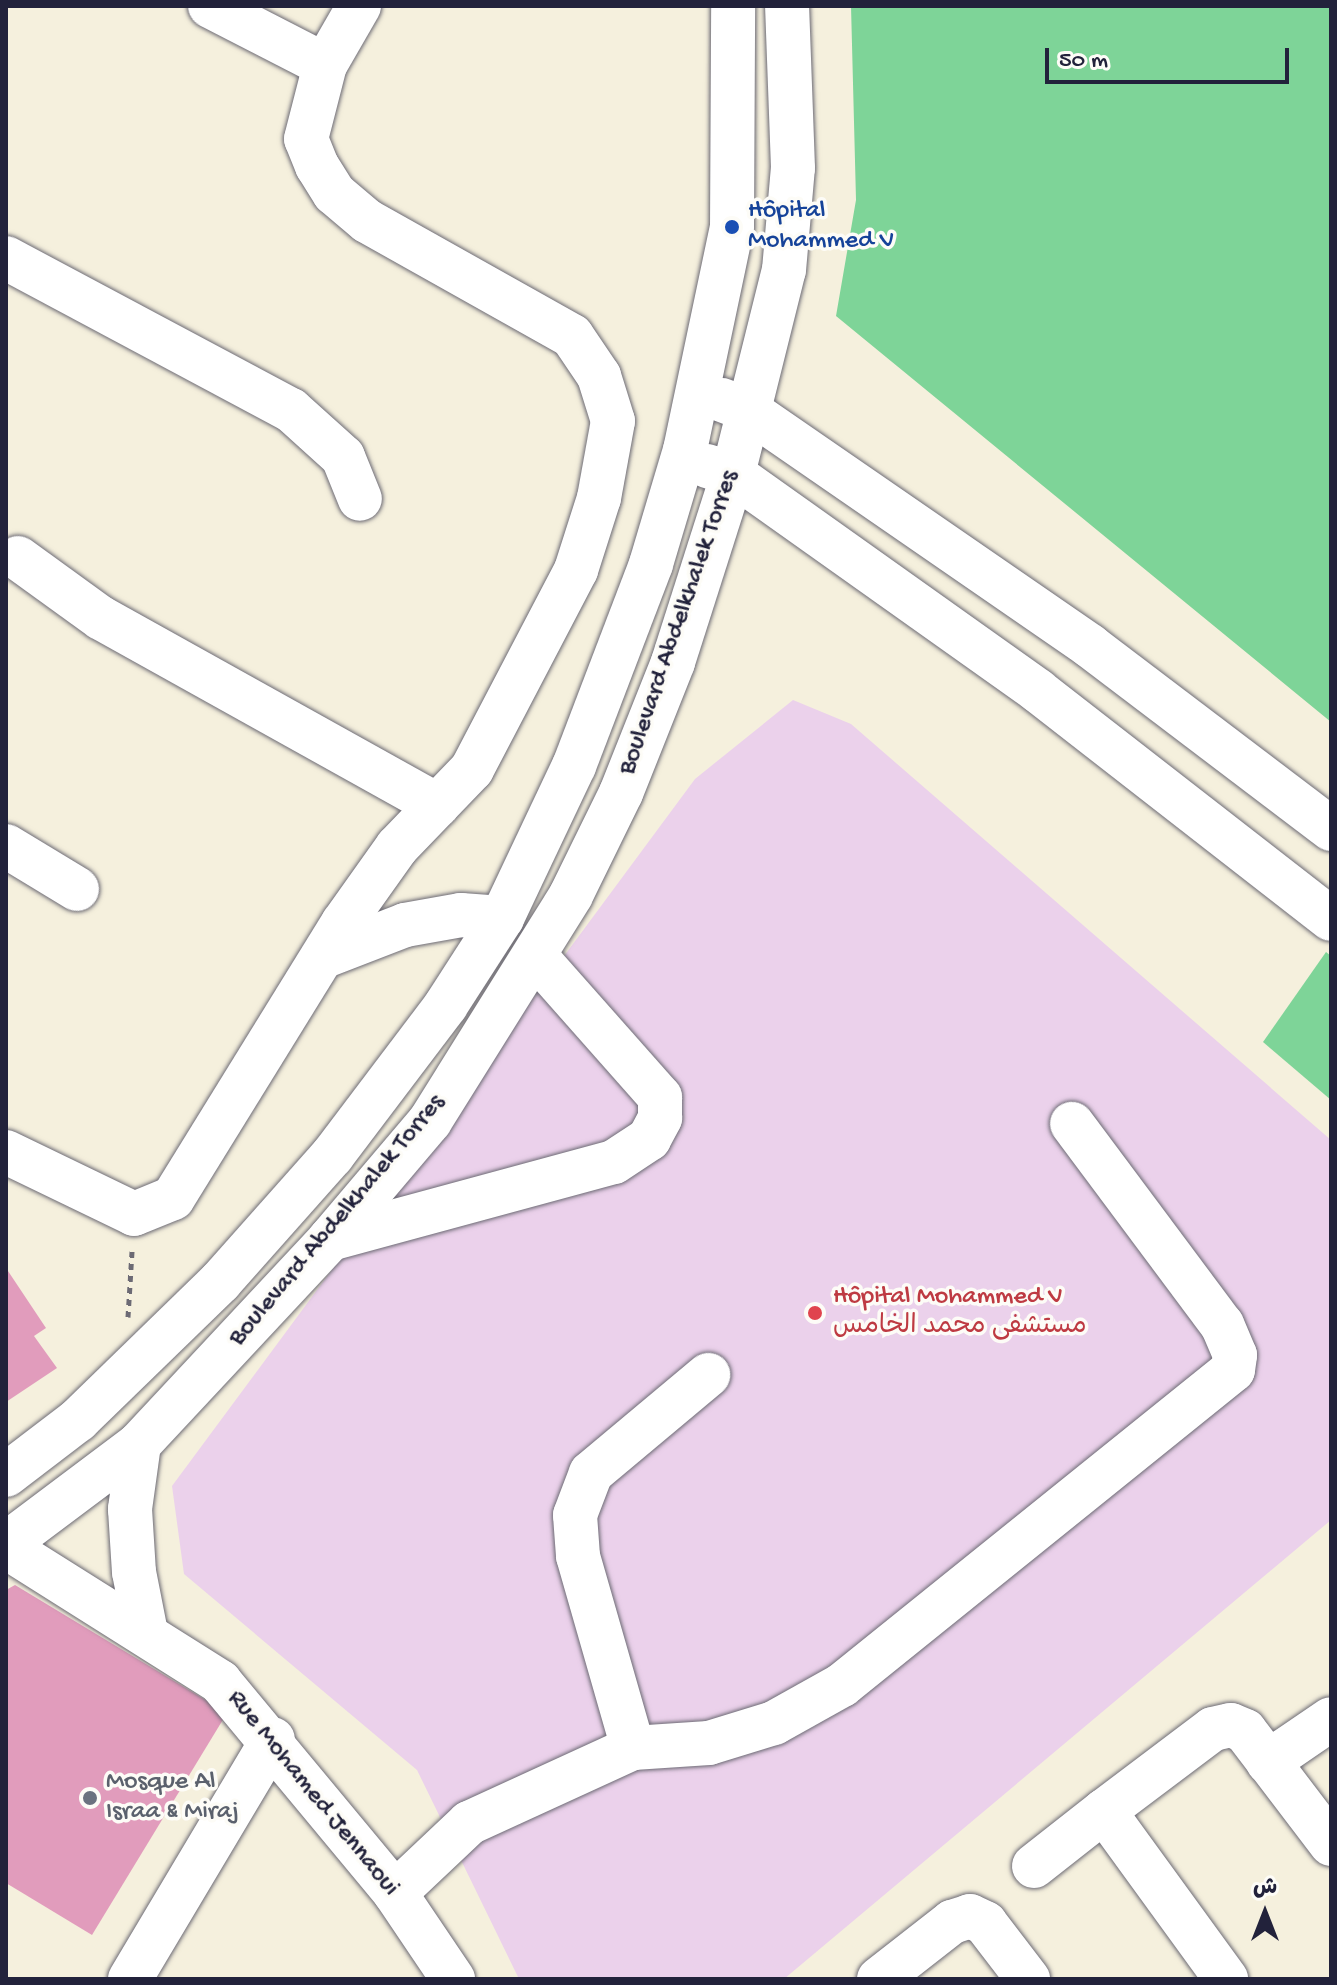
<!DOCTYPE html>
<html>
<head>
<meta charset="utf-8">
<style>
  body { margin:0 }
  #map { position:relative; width:1337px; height:1985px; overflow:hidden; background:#f5f0dd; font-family:"Gochi Hand","Playpen Sans Arabic",sans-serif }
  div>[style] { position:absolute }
  .built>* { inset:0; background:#ebd1eb }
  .green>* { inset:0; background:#7ed498 }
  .building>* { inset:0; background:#e19cbc }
  .path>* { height:5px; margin-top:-2.5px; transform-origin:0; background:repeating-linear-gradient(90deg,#6c6a74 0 6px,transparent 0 12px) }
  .roads { filter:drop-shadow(0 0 2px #6c6a74) drop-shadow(0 0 2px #6c6a74) }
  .minor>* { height:44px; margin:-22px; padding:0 22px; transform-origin:22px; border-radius:22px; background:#fff }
  .dots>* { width:22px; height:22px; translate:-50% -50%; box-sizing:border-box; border:4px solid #fdfcf7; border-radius:50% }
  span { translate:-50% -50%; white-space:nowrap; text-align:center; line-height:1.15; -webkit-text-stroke:7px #fdfcf7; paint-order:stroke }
  .transit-label { font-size:26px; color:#164399 }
  .left { translate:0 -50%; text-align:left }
  .street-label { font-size:26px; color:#22223b }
  .health-label { font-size:26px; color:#be3a42 }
  .worship-label { font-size:26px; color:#5b616d }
  .frame { position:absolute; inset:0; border:8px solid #22223b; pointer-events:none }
  .north { position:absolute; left:1225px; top:1873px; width:80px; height:80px; -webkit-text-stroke:6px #fdfcf7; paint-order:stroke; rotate:0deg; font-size:22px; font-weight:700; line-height:32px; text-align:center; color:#22223b }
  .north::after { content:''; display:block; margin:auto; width:28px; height:36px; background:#22223b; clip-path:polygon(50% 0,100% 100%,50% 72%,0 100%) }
  .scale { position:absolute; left:1045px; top:48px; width:244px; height:36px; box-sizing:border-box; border:4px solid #22223b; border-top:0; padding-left:10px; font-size:24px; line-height:28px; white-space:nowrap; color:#22223b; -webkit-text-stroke:6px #fdfcf7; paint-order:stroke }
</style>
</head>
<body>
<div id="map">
  <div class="built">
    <i style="clip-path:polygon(793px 700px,851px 724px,1331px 1140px,1331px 1520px,784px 1979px,519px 1979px,417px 1770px,184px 1574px,172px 1486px,695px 779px)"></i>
  </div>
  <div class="green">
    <i style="clip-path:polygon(851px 6px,1331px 6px,1331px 722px,836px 316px,856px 200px)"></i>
    <i style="clip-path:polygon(1326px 952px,1331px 956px,1331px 1100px,1263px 1042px)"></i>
  </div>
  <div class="building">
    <i style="clip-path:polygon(6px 1268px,46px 1328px,34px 1336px,57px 1368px,6px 1402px)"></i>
    <i style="clip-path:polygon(15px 1585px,227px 1713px,92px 1935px,6px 1883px,6px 1590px)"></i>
  </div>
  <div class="path">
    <i style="left:128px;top:1317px;width:66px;rotate:-86.5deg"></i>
  </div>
  <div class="roads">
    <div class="minor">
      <i style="left:210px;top:6px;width:129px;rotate:27.2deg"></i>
      <i style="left:6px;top:258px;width:323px;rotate:28.1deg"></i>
      <i style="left:291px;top:410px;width:70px;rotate:42.1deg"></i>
      <i style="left:343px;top:457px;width:45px;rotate:68deg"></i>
      <i style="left:722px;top:400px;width:28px;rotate:21deg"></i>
      <i style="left:748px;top:410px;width:416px;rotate:34.6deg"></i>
      <i style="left:1090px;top:646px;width:303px;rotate:37.2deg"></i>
      <i style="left:707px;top:466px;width:27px;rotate:17deg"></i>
      <i style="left:733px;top:474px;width:374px;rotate:35.4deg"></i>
      <i style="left:1038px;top:691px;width:371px;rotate:37.9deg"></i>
      <i style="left:18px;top:558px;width:102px;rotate:35.9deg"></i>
      <i style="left:101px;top:618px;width:385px;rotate:29.1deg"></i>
      <i style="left:6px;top:846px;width:83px;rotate:31.2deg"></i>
      <i style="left:325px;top:956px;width:86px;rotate:-21.2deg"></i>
      <i style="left:405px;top:925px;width:57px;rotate:-10.1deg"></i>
      <i style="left:461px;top:915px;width:41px;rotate:4.2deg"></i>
      <i style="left:6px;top:1152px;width:142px;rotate:25.8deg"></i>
      <i style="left:134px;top:1214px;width:42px;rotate:-22.3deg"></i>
      <i style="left:173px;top:1198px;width:323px;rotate:-58.3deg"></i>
      <i style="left:343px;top:923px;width:93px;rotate:-54.6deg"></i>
      <i style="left:397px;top:847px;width:108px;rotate:-46.1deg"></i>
      <i style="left:472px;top:769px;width:225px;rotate:-62.4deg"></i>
      <i style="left:576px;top:570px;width:76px;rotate:-72.3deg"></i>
      <i style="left:599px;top:498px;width:78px;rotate:-79.7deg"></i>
      <i style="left:613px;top:421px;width:47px;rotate:-107.3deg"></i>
      <i style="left:599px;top:376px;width:48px;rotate:-124deg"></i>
      <i style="left:572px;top:336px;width:235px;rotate:-150.7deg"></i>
      <i style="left:367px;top:221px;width:43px;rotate:-139.7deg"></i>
      <i style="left:334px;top:193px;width:32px;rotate:-122deg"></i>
      <i style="left:317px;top:166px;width:29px;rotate:-112deg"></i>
      <i style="left:306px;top:139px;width:76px;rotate:-75.6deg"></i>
      <i style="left:325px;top:65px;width:68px;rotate:-60deg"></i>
      <i style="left:330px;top:1239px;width:294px;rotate:-15.2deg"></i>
      <i style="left:614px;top:1162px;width:42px;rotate:-33.3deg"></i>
      <i style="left:649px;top:1139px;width:24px;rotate:-62deg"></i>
      <i style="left:660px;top:1118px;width:21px;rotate:-90deg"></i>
      <i style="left:660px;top:1097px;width:187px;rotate:-131.5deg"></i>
      <i style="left:139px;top:1444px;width:66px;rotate:97.9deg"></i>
      <i style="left:130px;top:1509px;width:63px;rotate:86.4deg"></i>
      <i style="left:134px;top:1572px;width:62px;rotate:78.9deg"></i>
      <i style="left:6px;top:1475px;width:91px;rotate:-37.4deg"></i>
      <i style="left:78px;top:1420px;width:198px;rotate:-44.2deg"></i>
      <i style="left:220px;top:1282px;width:169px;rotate:-48.4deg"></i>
      <i style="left:332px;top:1156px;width:189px;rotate:-52.9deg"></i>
      <i style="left:446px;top:1005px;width:103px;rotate:-57.2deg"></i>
      <i style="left:502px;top:918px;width:168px;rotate:-64.7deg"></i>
      <i style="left:574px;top:766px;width:216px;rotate:-69.1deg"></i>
      <i style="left:651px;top:564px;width:119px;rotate:-73.4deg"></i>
      <i style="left:685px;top:450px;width:228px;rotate:-78.1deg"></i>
      <i style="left:732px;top:227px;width:221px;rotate:-89.7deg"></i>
      <i style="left:6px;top:1544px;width:166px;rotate:-36.9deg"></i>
      <i style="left:139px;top:1444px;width:280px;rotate:-47deg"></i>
      <i style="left:330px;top:1239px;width:155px;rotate:-49.7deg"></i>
      <i style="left:430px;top:1121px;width:266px;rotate:-58deg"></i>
      <i style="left:571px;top:895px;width:114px;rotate:-63.9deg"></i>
      <i style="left:621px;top:793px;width:141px;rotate:-68.3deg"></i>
      <i style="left:673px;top:662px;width:197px;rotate:-72.3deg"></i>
      <i style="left:733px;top:474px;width:210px;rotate:-76deg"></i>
      <i style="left:784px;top:270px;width:102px;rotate:-85deg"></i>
      <i style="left:793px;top:168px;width:162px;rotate:-92.1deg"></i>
      <i style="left:6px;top:1547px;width:253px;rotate:32.2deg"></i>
      <i style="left:220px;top:1682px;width:274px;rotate:50.3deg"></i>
      <i style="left:395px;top:1893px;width:104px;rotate:56deg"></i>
      <i style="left:633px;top:1748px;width:200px;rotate:-106deg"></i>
      <i style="left:578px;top:1556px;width:41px;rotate:-94.2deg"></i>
      <i style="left:575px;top:1515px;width:45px;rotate:-69.1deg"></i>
      <i style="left:591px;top:1473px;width:153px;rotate:-39.9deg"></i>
      <i style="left:1268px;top:1762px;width:76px;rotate:-34.3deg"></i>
      <i style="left:1104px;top:1811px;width:136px;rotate:-37deg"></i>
      <i style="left:1213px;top:1729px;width:18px;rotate:-13deg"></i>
      <i style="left:1231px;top:1725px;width:15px;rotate:23deg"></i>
      <i style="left:1245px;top:1731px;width:142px;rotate:52.7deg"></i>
      <i style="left:1034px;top:1866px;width:89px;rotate:-38.2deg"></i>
      <i style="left:1104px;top:1811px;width:208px;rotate:54deg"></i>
      <i style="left:395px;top:1893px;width:102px;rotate:-43.4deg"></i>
      <i style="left:469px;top:1823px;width:180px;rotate:-24.6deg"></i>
      <i style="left:633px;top:1748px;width:76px;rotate:-3.8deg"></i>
      <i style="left:709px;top:1743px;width:68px;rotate:-17.1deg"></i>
      <i style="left:774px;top:1723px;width:78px;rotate:-29.2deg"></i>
      <i style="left:842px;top:1685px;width:502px;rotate:-38.86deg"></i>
      <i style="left:1233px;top:1370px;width:15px;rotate:-82deg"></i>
      <i style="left:1235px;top:1355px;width:33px;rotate:-113deg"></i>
      <i style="left:1222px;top:1325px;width:251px;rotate:-126.7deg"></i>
      <i style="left:130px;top:1979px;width:279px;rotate:-59.2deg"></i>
      <i style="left:879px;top:1979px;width:93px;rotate:-38deg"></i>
      <i style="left:952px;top:1922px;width:19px;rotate:-18deg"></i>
      <i style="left:970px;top:1916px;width:17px;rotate:25deg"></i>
      <i style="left:985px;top:1923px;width:71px;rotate:52.5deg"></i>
    </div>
  </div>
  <div class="dots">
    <i style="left:732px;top:227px;background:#1a4fb4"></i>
    <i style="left:815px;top:1313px;background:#e0444e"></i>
    <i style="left:90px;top:1798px;background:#6b7280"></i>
  </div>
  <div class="transit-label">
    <span class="left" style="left:748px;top:227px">Hôpital<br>Mohammed V</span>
  </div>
  <div class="street-label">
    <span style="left:680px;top:623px;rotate:-71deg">Boulevard Abdelkhalek Torres</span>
    <span style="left:338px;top:1221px;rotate:-50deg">Boulevard Abdelkhalek Torres</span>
    <span style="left:312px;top:1794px;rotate:51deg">Rue Mohamed Jennaoui</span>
  </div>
  <div class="health-label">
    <span class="left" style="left:833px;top:1313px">Hôpital Mohammed V<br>مستشفى محمد الخامس</span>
  </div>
  <div class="worship-label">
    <span class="left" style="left:106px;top:1798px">Mosque Al<br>Israa &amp; Miraj</span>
  </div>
  <div class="frame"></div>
  <div class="north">ش</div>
  <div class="scale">50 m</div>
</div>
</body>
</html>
